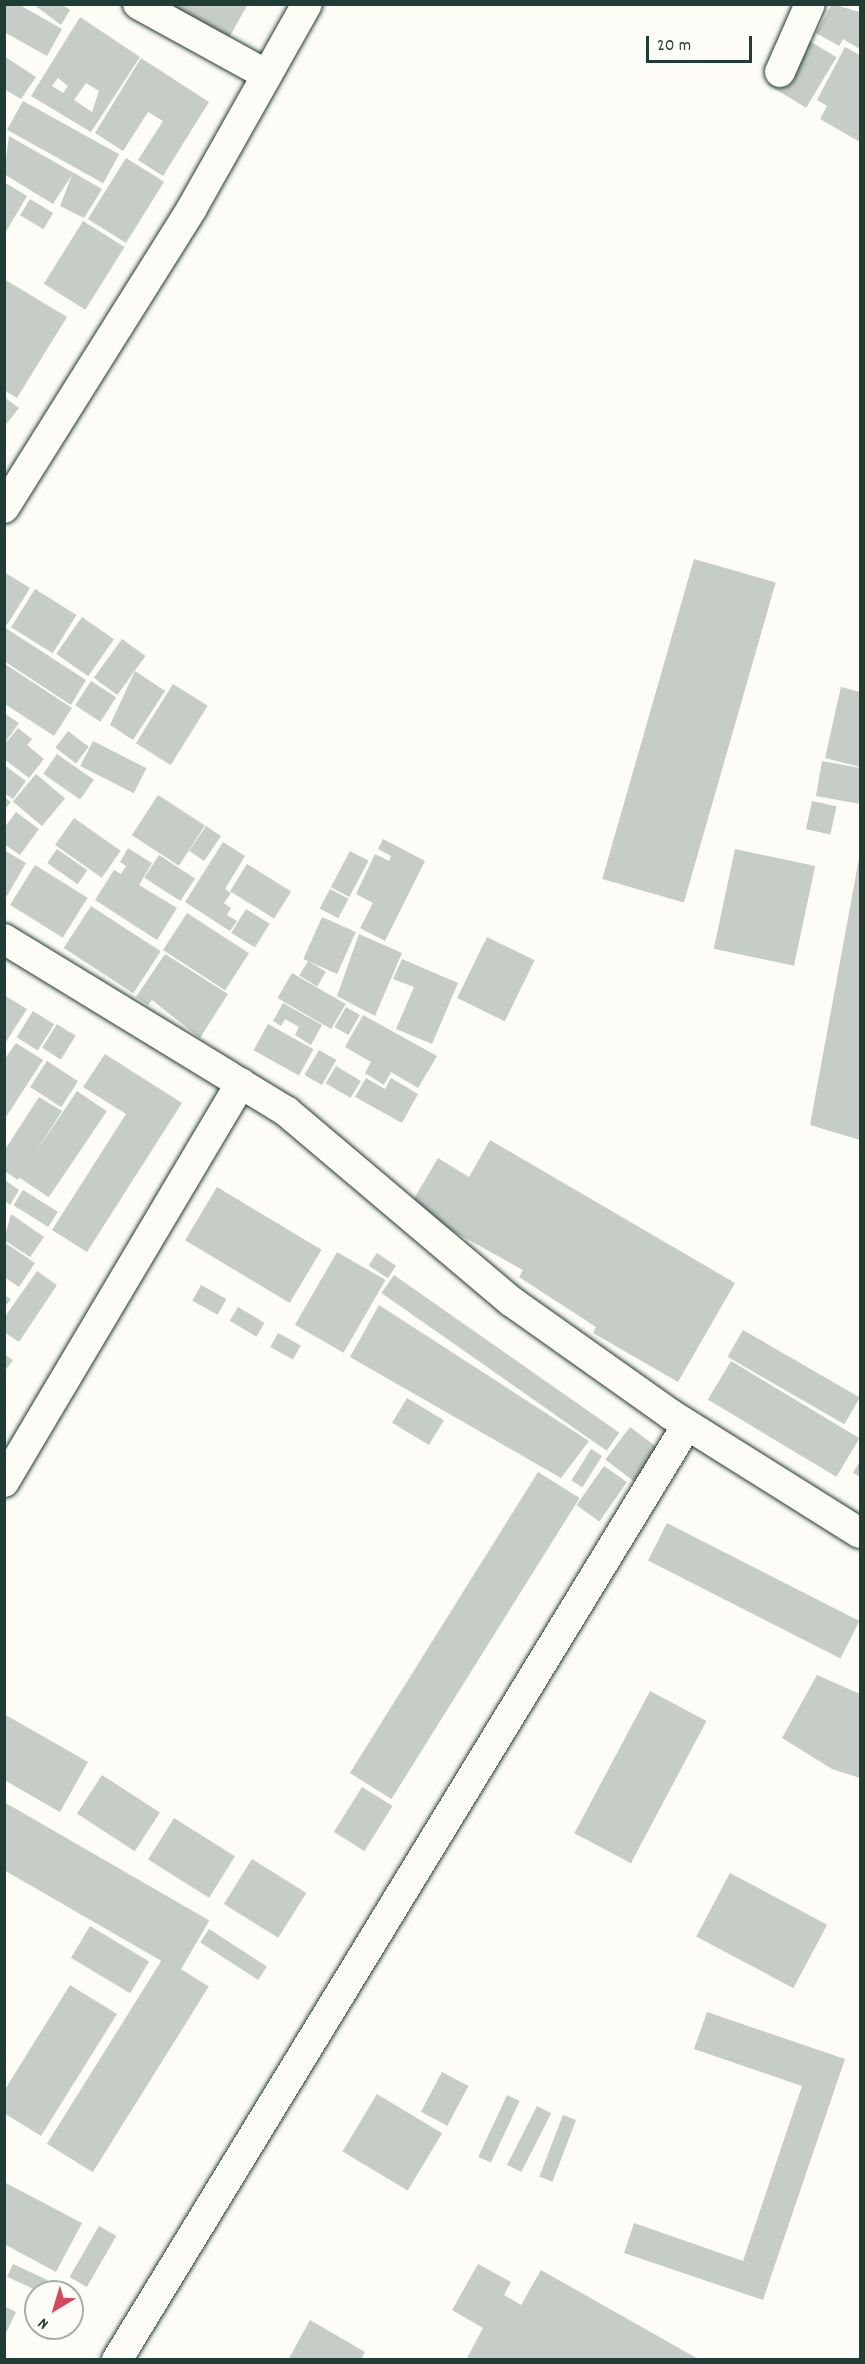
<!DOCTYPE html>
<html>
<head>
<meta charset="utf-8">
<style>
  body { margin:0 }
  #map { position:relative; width:865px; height:2364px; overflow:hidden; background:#fdfcf7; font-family:Dekko,sans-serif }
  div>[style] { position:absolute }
  .building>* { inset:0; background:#c6cdc7; transform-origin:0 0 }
  .roads { filter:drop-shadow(0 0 2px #1f3d34) drop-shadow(0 0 2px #1f3d34) }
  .street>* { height:30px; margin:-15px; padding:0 15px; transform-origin:15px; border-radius:15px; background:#fdfcf7 }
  span { translate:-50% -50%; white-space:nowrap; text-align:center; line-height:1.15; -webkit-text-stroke:6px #fdfcf7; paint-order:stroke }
  .frame { position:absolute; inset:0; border:6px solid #1f3d34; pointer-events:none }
  .north { position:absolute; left:24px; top:2280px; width:60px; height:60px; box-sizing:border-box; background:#fdfcf7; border:2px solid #a4b0a9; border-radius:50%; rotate:218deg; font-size:16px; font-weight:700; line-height:24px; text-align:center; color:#1f3d34 }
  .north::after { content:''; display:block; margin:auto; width:21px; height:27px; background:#d1495b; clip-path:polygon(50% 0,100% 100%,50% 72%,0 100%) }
  .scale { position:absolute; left:646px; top:36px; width:106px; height:27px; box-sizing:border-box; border:3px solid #1f3d34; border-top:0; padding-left:8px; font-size:18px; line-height:21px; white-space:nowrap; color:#1f3d34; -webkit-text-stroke:4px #fdfcf7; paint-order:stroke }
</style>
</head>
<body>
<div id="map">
  <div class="building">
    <i style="clip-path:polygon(4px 4px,18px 4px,62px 29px,47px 56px,4px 32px)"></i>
    <i style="clip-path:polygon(33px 4px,61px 4px,70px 10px,61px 25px)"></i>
    <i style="clip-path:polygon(176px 4px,248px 4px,227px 41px,173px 10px)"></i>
    <i style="clip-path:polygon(832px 4px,860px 12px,860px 49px,843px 39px,839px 46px,816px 33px)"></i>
    <i style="clip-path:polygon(evenodd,80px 17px,140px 57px,91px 132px,31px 96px,80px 17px,58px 78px,68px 86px,63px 93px,52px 86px,58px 78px,80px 17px,86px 83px,99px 91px,92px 112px,74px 100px,86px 83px)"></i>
    <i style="left:798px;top:34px;width:45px;height:59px;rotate:31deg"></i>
    <i style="clip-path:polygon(845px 47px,860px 55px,860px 142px,820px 119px,827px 106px,817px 100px)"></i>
    <i style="clip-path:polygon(4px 56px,36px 77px,21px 99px,4px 89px)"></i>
    <i style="clip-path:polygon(141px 58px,209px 102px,163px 176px,138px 160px,163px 121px,148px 112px,123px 151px,95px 133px)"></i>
    <i style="left:23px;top:101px;width:110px;height:33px;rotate:29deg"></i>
    <i style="clip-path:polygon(9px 136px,102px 189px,84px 218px,60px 206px,72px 175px,53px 204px,4px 174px)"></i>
    <i style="left:126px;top:158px;width:45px;height:72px;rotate:32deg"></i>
    <i style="clip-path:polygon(4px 182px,27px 196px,4px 235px)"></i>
    <i style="left:30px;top:199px;width:27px;height:19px;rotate:31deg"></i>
    <i style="left:83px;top:221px;width:49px;height:74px;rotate:32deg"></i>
    <i style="clip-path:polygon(4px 279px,67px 317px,17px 398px,4px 390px)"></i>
    <i style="clip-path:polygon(4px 397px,19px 408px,4px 427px)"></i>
    <i style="left:694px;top:559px;width:85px;height:333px;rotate:16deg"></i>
    <i style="clip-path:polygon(4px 572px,30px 588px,7px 625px,4px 623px)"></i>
    <i style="left:35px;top:589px;width:49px;height:45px;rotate:32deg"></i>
    <i style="left:82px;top:617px;width:39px;height:45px;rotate:35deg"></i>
    <i style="clip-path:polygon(4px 627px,86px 680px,71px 705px,4px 661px)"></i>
    <i style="left:122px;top:639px;width:29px;height:48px;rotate:36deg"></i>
    <i style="clip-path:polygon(5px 664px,72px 708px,54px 736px,5px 704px)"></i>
    <i style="clip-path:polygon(135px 671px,165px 691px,133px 740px,110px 725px)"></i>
    <i style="left:91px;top:681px;width:30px;height:29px;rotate:33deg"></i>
    <i style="left:173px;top:684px;width:41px;height:70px;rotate:32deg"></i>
    <i style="clip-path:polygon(841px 687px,860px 692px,860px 767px,825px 758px)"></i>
    <i style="clip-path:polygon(4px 713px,19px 723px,4px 744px)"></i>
    <i style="clip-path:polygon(18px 728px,32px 739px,27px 745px,44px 759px,29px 778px,4px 759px,4px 745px)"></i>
    <i style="left:68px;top:731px;width:26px;height:21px;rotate:37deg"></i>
    <i style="left:93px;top:741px;width:60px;height:28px;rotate:27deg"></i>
    <i style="left:57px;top:754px;width:45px;height:24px;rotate:35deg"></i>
    <i style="clip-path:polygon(822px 761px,860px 768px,860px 804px,816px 796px)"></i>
    <i style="clip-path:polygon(4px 765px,26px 781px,13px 799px,4px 793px)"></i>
    <i style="left:36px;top:774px;width:38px;height:36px;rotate:40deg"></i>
    <i style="left:158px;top:795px;width:56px;height:48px;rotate:33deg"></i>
    <i style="clip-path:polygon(4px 797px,11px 802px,4px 810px)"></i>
    <i style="left:812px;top:801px;width:25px;height:29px;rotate:12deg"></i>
    <i style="clip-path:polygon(16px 812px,39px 829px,20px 855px,4px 844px,4px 828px)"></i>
    <i style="left:74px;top:818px;width:57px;height:33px;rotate:35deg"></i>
    <i style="left:206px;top:826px;width:18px;height:30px;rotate:34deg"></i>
    <i style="clip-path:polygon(383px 839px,425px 861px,385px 941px,360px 928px,373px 903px,356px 894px,375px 854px,389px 861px,391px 856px,378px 849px)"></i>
    <i style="clip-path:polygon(223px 842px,245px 856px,225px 889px,231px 893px,224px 903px,231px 908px,227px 915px,237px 921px,230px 931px,185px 902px)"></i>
    <i style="clip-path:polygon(128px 848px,152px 863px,139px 885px,177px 908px,157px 940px,95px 900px,114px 870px,121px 874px,126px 866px,120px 862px)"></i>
    <i style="left:57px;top:849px;width:37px;height:17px;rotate:35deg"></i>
    <i style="left:735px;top:849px;width:82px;height:102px;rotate:12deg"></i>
    <i style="clip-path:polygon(4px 850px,26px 863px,4px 901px)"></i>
    <i style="left:350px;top:851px;width:21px;height:41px;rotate:28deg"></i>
    <i style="clip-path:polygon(860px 853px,860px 1140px,810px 1125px)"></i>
    <i style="left:159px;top:855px;width:43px;height:27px;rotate:33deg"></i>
    <i style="left:247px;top:864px;width:52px;height:32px;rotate:32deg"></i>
    <i style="left:35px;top:865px;width:62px;height:47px;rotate:32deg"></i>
    <i style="left:330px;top:889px;width:21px;height:22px;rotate:28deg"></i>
    <i style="left:91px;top:906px;width:83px;height:50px;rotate:33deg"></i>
    <i style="left:246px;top:909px;width:28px;height:28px;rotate:32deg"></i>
    <i style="left:187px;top:913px;width:74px;height:44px;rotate:33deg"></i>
    <i style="left:322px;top:917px;width:37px;height:46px;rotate:24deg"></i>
    <i style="clip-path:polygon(359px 934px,402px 953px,375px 1016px,337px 996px)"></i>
    <i style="left:487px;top:937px;width:53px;height:68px;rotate:26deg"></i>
    <i style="clip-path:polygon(165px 954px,228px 994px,200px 1038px,152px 1000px,148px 1005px,136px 997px)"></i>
    <i style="clip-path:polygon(402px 959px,458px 983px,432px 1044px,396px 1029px,414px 987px,393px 979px)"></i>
    <i style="left:308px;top:961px;width:21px;height:17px;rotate:31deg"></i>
    <i style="left:292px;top:973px;width:62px;height:29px;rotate:30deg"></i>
    <i style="clip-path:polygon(4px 995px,27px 1009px,4px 1045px)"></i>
    <i style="clip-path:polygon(283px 1003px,322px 1025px,311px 1045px,295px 1035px,299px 1027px,285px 1019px,281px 1026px,273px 1021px)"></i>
    <i style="left:346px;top:1007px;width:16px;height:23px;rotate:30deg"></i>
    <i style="left:33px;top:1011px;width:25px;height:31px;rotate:32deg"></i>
    <i style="clip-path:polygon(363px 1015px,437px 1056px,418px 1088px,391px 1072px,384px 1085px,365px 1073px,371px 1062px,345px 1047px)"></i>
    <i style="left:57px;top:1024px;width:22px;height:28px;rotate:32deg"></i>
    <i style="left:268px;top:1024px;width:52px;height:30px;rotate:29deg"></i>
    <i style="clip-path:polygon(16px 1043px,43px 1060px,4px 1120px,4px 1060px)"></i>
    <i style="left:319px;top:1050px;width:20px;height:29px;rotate:30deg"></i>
    <i style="clip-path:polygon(105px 1054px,182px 1103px,87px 1252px,52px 1230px,126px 1114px,83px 1087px)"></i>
    <i style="left:47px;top:1061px;width:37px;height:31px;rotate:33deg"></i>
    <i style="left:336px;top:1066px;width:29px;height:20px;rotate:31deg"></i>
    <i style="clip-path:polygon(366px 1078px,385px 1089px,391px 1078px,418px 1094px,402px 1123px,355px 1097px)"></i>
    <i style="left:77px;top:1091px;width:36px;height:104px;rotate:34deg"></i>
    <i style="clip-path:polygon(39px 1097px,62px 1111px,18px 1180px,4px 1171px,4px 1151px)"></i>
    <i style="clip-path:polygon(490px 1140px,735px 1283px,678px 1382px,593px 1333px,596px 1327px,519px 1277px,523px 1270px,409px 1207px,438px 1158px,469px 1177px)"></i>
    <i style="clip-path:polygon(5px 1180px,19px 1190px,10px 1205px,5px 1201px)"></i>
    <i style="left:217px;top:1187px;width:122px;height:62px;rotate:31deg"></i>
    <i style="left:23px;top:1190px;width:41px;height:18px;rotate:32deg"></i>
    <i style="clip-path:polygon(11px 1214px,44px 1237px,30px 1257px,4px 1240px)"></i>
    <i style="clip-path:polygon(4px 1242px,35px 1263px,19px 1287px,4px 1277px)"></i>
    <i style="left:337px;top:1252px;width:56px;height:84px;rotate:30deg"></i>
    <i style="left:377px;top:1253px;width:23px;height:15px;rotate:34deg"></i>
    <i style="clip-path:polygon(37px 1271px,57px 1285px,19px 1342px,4px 1332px,4px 1318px)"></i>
    <i style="left:394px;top:1275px;width:275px;height:22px;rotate:35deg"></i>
    <i style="left:201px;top:1285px;width:29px;height:18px;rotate:29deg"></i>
    <i style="clip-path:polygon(4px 1295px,11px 1299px,4px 1308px)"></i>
    <i style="clip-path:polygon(379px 1305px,589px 1441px,561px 1478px,350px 1357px)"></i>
    <i style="left:238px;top:1307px;width:31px;height:16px;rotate:31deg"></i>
    <i style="left:743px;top:1330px;width:135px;height:31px;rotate:30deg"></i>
    <i style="left:278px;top:1333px;width:26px;height:16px;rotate:29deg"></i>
    <i style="clip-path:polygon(4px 1354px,13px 1360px,4px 1372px)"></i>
    <i style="left:731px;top:1361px;width:150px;height:45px;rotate:31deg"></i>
    <i style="left:407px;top:1398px;width:43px;height:29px;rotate:31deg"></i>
    <i style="left:630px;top:1427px;width:38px;height:41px;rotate:37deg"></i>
    <i style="left:591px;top:1449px;width:13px;height:37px;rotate:32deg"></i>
    <i style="clip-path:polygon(860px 1461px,860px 1477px,853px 1473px)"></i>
    <i style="left:604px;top:1466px;width:28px;height:48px;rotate:35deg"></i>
    <i style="left:538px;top:1472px;width:49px;height:355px;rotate:32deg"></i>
    <i style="left:667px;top:1523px;width:216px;height:42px;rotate:27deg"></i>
    <i style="clip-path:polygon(817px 1675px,860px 1694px,860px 1778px,832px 1769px,782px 1738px)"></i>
    <i style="left:650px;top:1691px;width:64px;height:161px;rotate:28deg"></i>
    <i style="clip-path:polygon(4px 1714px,88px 1762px,60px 1812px,4px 1780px)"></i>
    <i style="left:102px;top:1775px;width:69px;height:46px;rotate:33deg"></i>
    <i style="left:362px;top:1787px;width:36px;height:53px;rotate:32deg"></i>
    <i style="left:4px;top:1802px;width:237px;height:59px;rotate:30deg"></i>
    <i style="left:174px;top:1818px;width:72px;height:49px;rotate:32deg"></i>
    <i style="left:252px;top:1859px;width:64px;height:53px;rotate:32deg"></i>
    <i style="left:730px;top:1873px;width:110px;height:72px;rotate:28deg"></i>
    <i style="left:90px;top:1926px;width:69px;height:37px;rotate:31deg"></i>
    <i style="left:209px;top:1929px;width:69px;height:16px;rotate:33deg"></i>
    <i style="left:163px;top:1958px;width:54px;height:219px;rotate:32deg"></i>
    <i style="clip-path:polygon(70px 1985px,117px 2014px,41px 2136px,4px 2113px,4px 2091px)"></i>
    <i style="clip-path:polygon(707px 2012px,845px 2059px,763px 2300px,624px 2253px,634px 2223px,743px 2261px,802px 2086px,694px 2049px)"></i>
    <i style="left:442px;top:2072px;width:30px;height:45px;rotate:28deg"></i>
    <i style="left:377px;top:2094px;width:76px;height:67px;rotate:31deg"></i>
    <i style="left:507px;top:2095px;width:14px;height:68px;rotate:25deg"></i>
    <i style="left:537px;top:2106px;width:16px;height:66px;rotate:27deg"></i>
    <i style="left:563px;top:2115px;width:14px;height:66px;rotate:21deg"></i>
    <i style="clip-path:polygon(4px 2182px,82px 2223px,56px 2272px,4px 2244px)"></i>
    <i style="left:99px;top:2226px;width:20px;height:59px;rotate:30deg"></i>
    <i style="left:13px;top:2264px;width:38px;height:14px;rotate:25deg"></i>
    <i style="clip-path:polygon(478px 2264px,511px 2282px,504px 2295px,521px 2305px,541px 2270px,700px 2360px,466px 2360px,483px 2328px,452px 2310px)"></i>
    <i style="clip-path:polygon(4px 2306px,16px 2312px,4px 2337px)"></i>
    <i style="clip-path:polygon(310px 2320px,365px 2352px,361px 2360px,288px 2360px)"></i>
  </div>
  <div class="roads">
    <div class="street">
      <i style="left:138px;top:4px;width:147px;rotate:28.8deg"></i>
      <i style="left:780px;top:72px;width:74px;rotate:-66.2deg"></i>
      <i style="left:4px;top:508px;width:354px;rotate:-57.9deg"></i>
      <i style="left:192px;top:208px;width:234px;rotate:-60.6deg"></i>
      <i style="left:4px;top:939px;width:332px;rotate:31.4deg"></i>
      <i style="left:287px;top:1112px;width:294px;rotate:40.2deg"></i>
      <i style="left:512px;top:1302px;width:194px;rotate:35.3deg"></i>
      <i style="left:670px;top:1414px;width:224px;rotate:32.1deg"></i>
      <i style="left:4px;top:1482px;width:464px;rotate:-59.3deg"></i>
      <i style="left:117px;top:2360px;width:1095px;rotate:-58.63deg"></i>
    </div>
  </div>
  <div class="frame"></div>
  <div class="north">N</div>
  <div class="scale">20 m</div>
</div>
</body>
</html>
